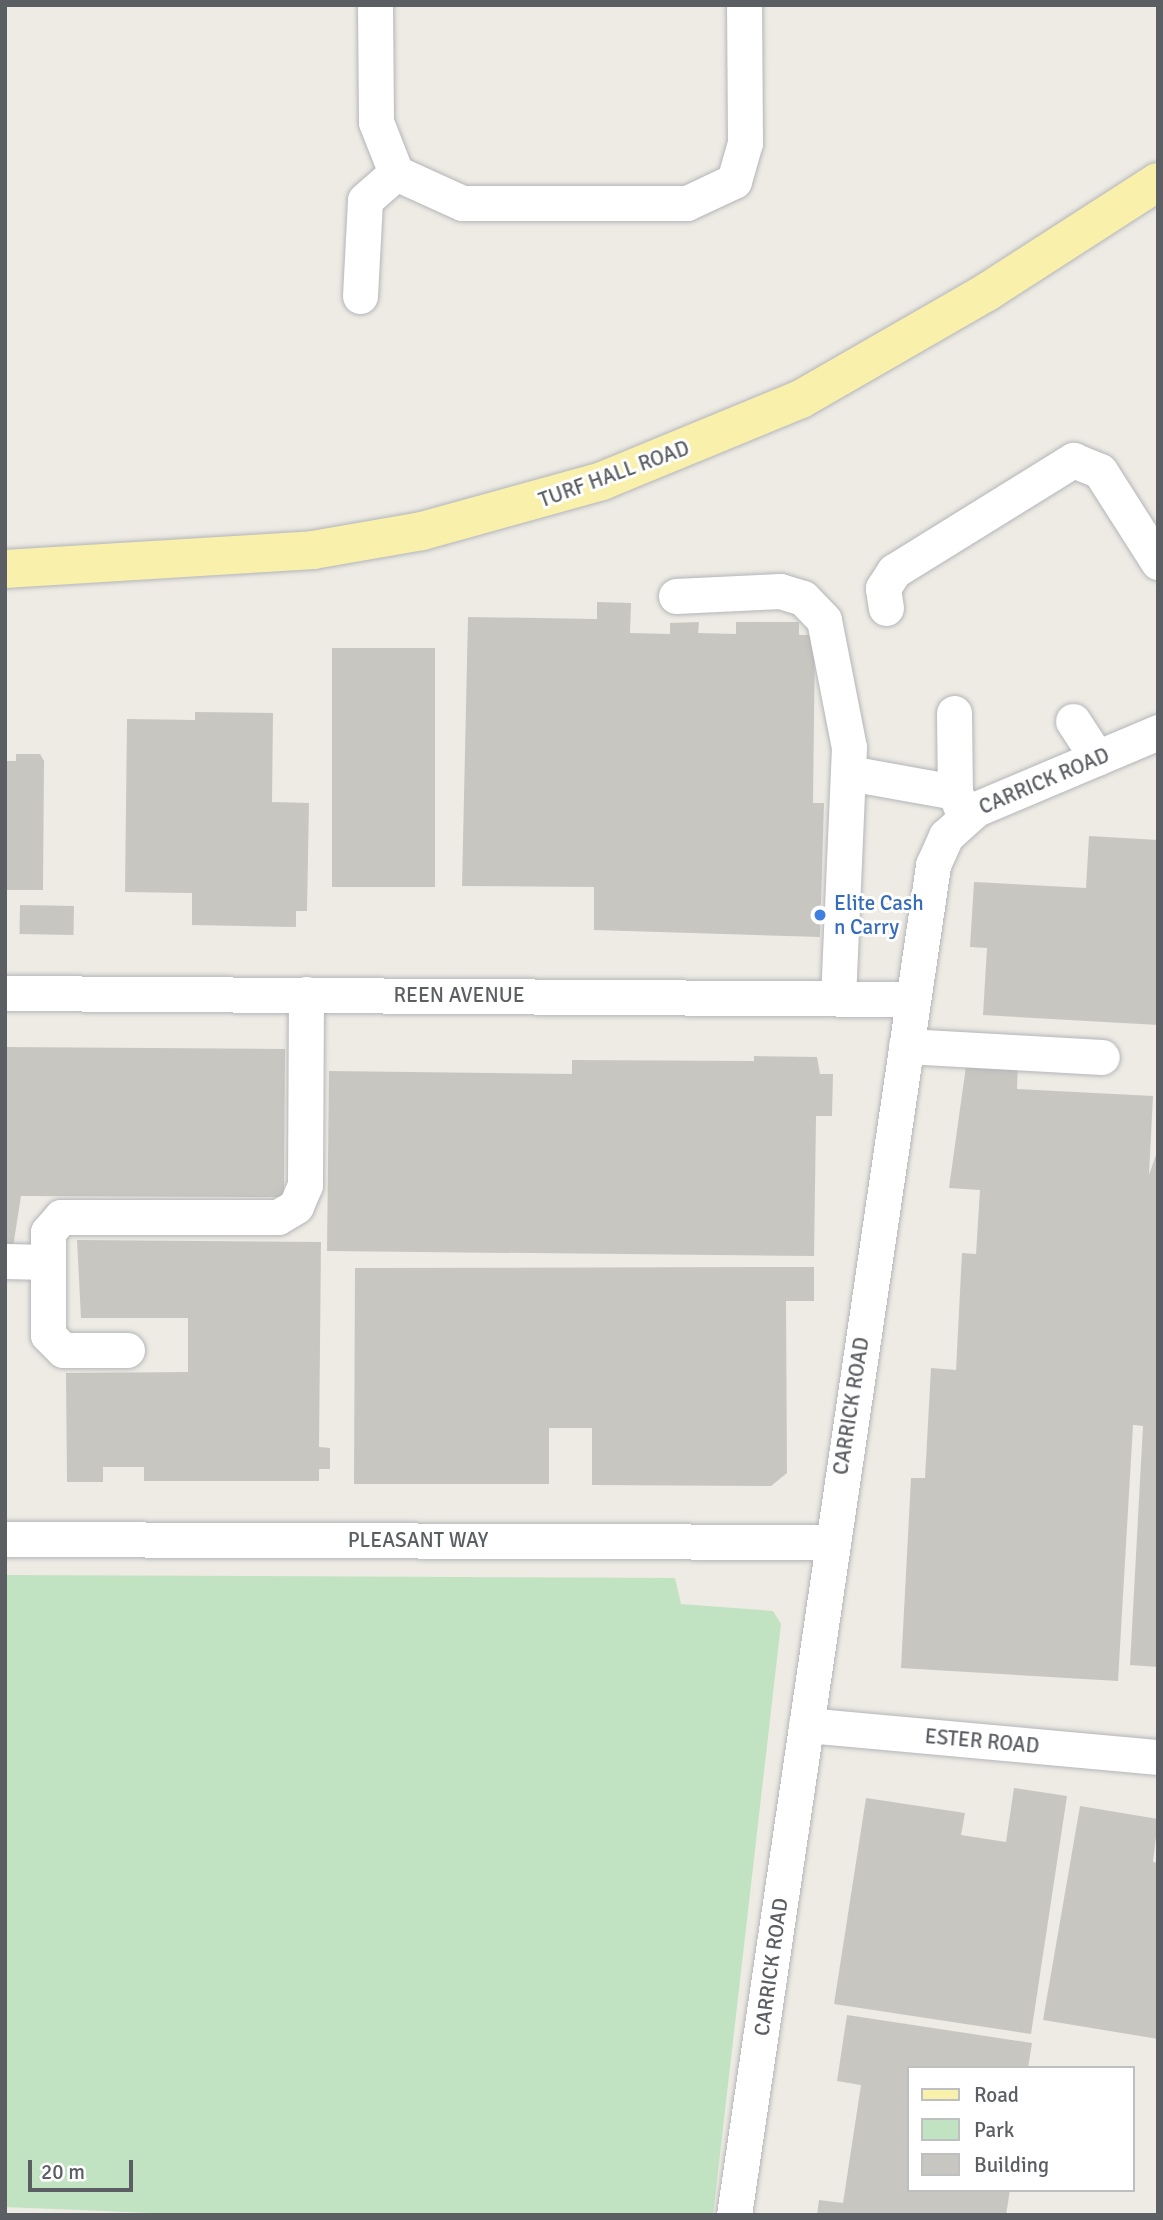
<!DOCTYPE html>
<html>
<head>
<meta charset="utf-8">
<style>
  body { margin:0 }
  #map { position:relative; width:1163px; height:2220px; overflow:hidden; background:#edebe3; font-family:Signika,sans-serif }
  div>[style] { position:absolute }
  .green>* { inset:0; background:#c1e3c2 }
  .building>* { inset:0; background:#c8c6c0; transform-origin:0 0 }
  .roads { filter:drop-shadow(0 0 2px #b4b5ba) drop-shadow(0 0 2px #b4b5ba) }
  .minor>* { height:35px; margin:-17.5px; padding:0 17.5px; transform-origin:17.5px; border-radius:17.5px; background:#fff }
  .major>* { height:38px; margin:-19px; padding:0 19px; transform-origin:19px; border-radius:19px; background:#f9f0ac }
  .dots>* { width:19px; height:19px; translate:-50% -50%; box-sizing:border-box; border:4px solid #fff; border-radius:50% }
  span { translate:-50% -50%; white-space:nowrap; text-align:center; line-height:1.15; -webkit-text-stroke:6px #fff; paint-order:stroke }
  .street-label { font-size:21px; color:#5b5e63 }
  .shop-label { font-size:21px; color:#366cbe }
  .left { translate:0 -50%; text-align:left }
  .frame { position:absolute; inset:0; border:7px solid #5b5e63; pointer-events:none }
  .legend { position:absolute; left:907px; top:2066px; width:228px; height:126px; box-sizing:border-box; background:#fff; border:2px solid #bdbfc1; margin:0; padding:9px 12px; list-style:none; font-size:21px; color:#5b5e63 }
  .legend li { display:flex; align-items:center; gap:14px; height:35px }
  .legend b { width:35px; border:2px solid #bdbfc1 }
  .scale { position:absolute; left:28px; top:2160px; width:105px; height:32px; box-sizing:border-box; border:4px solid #5b5e63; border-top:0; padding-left:9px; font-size:21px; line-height:24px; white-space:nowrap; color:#5b5e63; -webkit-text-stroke:5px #fff; paint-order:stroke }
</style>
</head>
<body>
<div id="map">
  <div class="green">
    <i style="clip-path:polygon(5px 1575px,675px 1578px,681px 1604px,773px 1611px,781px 1624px,713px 2215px,201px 2215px,5px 2207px)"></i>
  </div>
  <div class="building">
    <i style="clip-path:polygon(597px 602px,631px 603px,630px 633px,670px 634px,670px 623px,699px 622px,698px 633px,736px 634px,736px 622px,799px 622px,799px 635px,815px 635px,813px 803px,824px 803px,820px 937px,594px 930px,594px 887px,462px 886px,468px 617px,597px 619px)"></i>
    <i style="left:332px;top:648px;width:103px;height:239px"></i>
    <i style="clip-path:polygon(195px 712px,273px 713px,272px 802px,309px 803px,307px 911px,296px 911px,296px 927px,192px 925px,192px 893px,125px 892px,127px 719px,195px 720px)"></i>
    <i style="clip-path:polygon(16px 754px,40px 754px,44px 761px,43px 890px,5px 890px,5px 761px,16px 761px)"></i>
    <i style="clip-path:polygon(1089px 836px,1158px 840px,1158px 1025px,983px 1015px,987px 948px,970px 947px,974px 882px,1086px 888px)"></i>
    <i style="left:20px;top:905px;width:54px;height:29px;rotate:1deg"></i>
    <i style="clip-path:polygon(5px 1047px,285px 1049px,284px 1197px,21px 1196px,13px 1247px,5px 1247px)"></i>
    <i style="clip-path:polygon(754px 1056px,817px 1057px,820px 1074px,833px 1074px,832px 1116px,816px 1116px,814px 1256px,327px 1251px,329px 1071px,572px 1074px,572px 1060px,754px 1061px)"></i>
    <i style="clip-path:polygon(967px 1059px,1018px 1062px,1017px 1089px,1153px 1096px,1149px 1175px,1158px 1149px,1158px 1667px,1130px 1665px,1143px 1426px,1133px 1425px,1118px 1681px,901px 1668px,911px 1478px,925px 1478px,931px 1368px,956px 1370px,962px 1253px,976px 1254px,980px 1190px,949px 1188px)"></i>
    <i style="clip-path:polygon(77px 1240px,321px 1242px,319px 1447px,330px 1448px,330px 1469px,319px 1469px,319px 1481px,144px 1481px,144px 1467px,103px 1467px,103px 1482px,67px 1482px,66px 1373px,188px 1372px,188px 1318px,81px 1318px)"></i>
    <i style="clip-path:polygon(787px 1267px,814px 1267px,814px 1301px,786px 1301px,787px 1473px,771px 1486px,592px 1485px,592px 1428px,549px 1428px,549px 1484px,354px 1484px,355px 1268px)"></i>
    <i style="clip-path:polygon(1014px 1788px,1067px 1796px,1031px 2034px,834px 2004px,866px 1798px,965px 1813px,961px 1835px,1006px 1842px)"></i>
    <i style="clip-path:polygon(1080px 1806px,1158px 1819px,1153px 1862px,1158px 1863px,1158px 2039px,1043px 2020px)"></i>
    <i style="clip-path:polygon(847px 2015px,1032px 2043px,1028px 2068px,909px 2068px,909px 2190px,1010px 2190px,1006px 2215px,817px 2215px,819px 2200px,843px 2203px,861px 2085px,837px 2081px)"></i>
  </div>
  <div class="roads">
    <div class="minor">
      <i style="left:375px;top:5px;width:117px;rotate:89.5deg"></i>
      <i style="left:376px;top:122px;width:55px;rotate:68.6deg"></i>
      <i style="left:396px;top:173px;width:72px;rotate:24.4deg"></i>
      <i style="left:462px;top:203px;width:225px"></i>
      <i style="left:687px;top:203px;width:52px;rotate:-25.1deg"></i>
      <i style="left:734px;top:181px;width:40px;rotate:-74deg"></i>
      <i style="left:745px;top:143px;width:138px;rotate:-90.4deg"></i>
      <i style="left:360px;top:296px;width:96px;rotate:-87deg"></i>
      <i style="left:365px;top:200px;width:41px;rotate:-41.1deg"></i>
      <i style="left:676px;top:596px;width:104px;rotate:-2.8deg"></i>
      <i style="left:780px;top:591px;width:24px;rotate:17deg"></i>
      <i style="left:803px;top:598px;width:30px;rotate:46deg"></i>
      <i style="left:824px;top:620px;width:129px;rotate:78.9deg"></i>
      <i style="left:849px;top:747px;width:251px;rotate:92.5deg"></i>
      <i style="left:886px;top:608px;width:20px;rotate:-99deg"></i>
      <i style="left:883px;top:588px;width:20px;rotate:-57deg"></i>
      <i style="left:894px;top:571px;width:211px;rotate:-31.8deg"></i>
      <i style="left:1073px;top:460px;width:29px;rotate:22deg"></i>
      <i style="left:1100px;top:471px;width:108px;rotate:57.5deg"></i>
      <i style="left:954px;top:713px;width:79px;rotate:89.3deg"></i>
      <i style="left:955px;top:792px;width:22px;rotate:69deg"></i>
      <i style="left:1073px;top:721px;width:44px;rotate:57deg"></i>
      <i style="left:849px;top:773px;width:108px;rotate:10.2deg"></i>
      <i style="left:5px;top:993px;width:908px;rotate:0.38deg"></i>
      <i style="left:906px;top:1046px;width:196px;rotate:3.2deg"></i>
      <i style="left:5px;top:1261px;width:43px;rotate:1.3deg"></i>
      <i style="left:48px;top:1262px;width:73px;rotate:90deg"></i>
      <i style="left:48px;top:1335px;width:21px;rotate:45deg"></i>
      <i style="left:63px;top:1350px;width:64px"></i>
      <i style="left:48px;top:1262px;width:30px;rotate:-90deg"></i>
      <i style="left:48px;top:1232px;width:20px;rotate:-49deg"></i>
      <i style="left:61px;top:1217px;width:217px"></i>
      <i style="left:278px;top:1217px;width:21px;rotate:-31deg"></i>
      <i style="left:296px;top:1206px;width:23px;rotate:-67deg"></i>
      <i style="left:305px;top:1185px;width:191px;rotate:-89.7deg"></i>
      <i style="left:5px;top:1539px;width:826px;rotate:0.21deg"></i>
      <i style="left:806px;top:1725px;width:353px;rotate:5.2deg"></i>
      <i style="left:734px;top:2215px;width:1365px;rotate:-81.61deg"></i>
      <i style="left:933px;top:865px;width:32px;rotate:-66deg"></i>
      <i style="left:946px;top:836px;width:40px;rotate:-42deg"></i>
      <i style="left:976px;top:809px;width:198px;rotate:-22.9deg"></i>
    </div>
    <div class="major">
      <i style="left:5px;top:569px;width:309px;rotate:-3.5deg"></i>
      <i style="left:313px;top:550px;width:111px;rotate:-9.9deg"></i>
      <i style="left:422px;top:531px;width:187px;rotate:-15.5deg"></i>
      <i style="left:602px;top:481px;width:215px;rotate:-22.4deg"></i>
      <i style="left:801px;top:399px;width:215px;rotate:-29.9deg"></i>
      <i style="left:987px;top:292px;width:203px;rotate:-32.8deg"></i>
    </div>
  </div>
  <div class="dots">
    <i style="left:820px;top:915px;background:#3f7fe0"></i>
  </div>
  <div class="street-label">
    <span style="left:614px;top:474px;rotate:-20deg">TURF HALL ROAD</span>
    <span style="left:1044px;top:781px;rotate:-23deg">CARRICK ROAD</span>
    <span style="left:459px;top:995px">REEN AVENUE</span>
    <span style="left:851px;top:1406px;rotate:-81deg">CARRICK ROAD</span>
    <span style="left:418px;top:1540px">PLEASANT WAY</span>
    <span style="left:982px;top:1741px;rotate:5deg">ESTER ROAD</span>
    <span style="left:771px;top:1967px;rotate:-82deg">CARRICK ROAD</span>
  </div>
  <div class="shop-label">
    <span class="left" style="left:834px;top:915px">Elite Cash<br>n Carry</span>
  </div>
  <div class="frame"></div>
  <ul class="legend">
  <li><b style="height:9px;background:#f9f0ac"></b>Road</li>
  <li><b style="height:19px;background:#c1e3c2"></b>Park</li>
  <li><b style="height:19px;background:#c8c6c0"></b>Building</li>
  </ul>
  <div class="scale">20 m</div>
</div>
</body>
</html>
